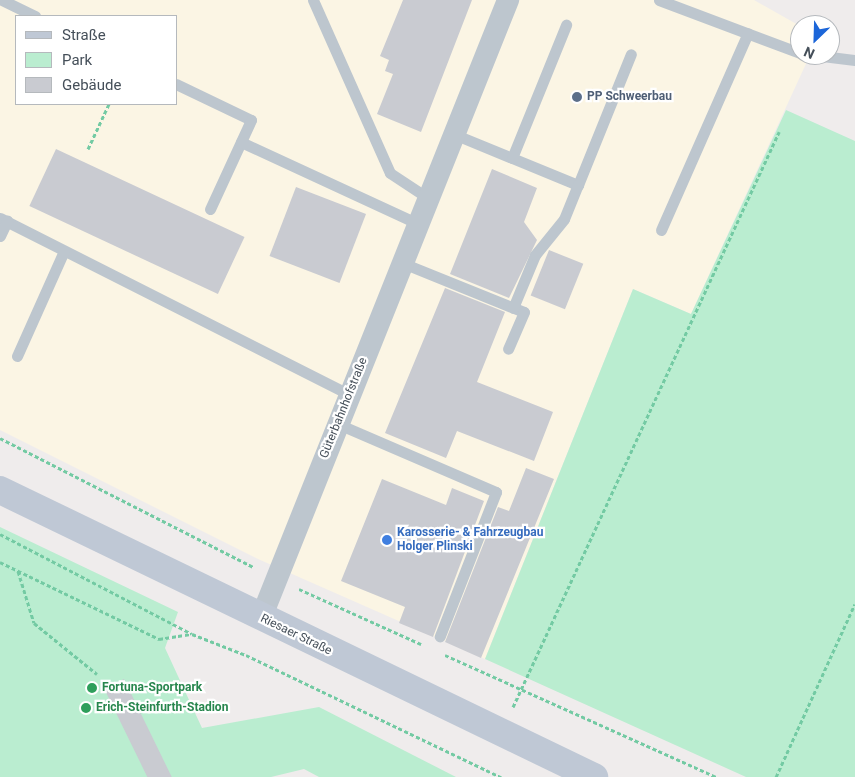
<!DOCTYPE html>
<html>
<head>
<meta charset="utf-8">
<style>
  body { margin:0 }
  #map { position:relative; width:855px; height:777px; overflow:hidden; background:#efecec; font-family:Roboto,sans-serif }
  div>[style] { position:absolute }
  .commercial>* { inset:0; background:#fbf5e4 }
  .green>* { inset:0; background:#baedd0 }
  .building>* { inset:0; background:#c9cbd1; transform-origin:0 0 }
  .path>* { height:3px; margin-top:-1.5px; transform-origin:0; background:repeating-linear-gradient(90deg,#73caa3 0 4px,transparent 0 6.5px) }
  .service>* { height:11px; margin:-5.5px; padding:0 5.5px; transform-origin:5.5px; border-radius:5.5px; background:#bdc6ce }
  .minor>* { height:22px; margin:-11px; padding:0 11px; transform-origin:11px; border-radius:11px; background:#bdc6ce }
  .secondary>* { height:28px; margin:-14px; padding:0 14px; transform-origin:14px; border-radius:14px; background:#bfc8d5 }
  .dots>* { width:14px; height:14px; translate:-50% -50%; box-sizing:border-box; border:2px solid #fff; border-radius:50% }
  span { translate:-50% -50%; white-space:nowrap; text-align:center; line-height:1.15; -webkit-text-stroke:4.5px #fff; paint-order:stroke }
  .service-label { font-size:12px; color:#4e5e75; font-weight:700 }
  .left { translate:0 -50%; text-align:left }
  .street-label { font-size:12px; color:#454f59 }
  .shop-label { font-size:12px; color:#366cbe; font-weight:700 }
  .leisure-label { font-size:12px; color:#27864d; font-weight:700 }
  .legend { position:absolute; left:15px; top:15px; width:162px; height:90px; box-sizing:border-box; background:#fff; border:1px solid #b5b9bd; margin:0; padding:6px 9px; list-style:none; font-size:15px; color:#454f59 }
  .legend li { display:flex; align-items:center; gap:10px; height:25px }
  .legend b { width:25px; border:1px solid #b5b9bd }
  .north { position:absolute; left:790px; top:15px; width:50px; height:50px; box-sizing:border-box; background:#fff; border:1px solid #b5b9bd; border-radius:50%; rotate:204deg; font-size:14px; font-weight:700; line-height:20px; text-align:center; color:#454f59 }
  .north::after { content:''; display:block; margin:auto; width:18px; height:22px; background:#1c66d9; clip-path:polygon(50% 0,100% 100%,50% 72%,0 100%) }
</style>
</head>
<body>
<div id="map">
  <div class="commercial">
    <i style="clip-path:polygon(evenodd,0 0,754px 0,800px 26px,800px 55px,810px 55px,691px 314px,633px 289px,485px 659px,258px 559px,0 430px,0 0,16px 16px,176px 16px,176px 104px,16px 104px,16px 16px)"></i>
  </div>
  <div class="green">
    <i style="clip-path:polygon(786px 110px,855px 141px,855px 777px,746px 777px,485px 659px,633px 289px,691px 314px)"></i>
    <i style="clip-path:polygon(0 527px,178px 612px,165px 648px,202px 728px,319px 707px,456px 777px,319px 777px,304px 769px,271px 777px,0 777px)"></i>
  </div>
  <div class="building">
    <i style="clip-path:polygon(403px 0,472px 0,421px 132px,377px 114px,393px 74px,385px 71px,389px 60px,380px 56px)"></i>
    <i style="left:56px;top:149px;width:208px;height:63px;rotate:25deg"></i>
    <i style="clip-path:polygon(492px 169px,537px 188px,524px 222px,537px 240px,509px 298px,450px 274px)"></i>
    <i style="left:296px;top:187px;width:75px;height:74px;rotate:21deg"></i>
    <i style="left:549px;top:250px;width:37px;height:49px;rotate:22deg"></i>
    <i style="clip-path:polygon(445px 288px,505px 312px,477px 382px,553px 412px,534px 461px,457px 431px,446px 458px,385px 433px)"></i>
    <i style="clip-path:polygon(526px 468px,554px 479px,481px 658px,445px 642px,498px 507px,509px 511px)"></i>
    <i style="clip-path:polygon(382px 479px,446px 505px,452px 488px,484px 501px,433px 637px,399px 623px,405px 607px,341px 581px)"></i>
    <i style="left:124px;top:679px;width:109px;height:22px;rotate:64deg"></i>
  </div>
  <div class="path">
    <i style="left:88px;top:149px;width:50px;rotate:-65deg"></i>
    <i style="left:0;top:438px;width:284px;rotate:27deg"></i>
    <i style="left:0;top:534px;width:216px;rotate:27.5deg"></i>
    <i style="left:192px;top:634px;width:58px;rotate:21.3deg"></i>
    <i style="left:246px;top:655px;width:283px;rotate:25.6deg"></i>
    <i style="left:0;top:562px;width:177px;rotate:25.8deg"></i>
    <i style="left:159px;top:639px;width:32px;rotate:-9deg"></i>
    <i style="left:18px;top:571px;width:54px;rotate:72.9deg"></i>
    <i style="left:34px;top:623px;width:81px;rotate:39deg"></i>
    <i style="left:299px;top:589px;width:134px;rotate:24.3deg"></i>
    <i style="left:445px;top:655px;width:297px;rotate:24.2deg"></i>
    <i style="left:513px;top:707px;width:634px;rotate:-65.17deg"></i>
    <i style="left:776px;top:777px;width:190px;rotate:-65.5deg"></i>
  </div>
  <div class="service">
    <i style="left:2px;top:0;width:37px;rotate:26deg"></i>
    <i style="left:313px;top:0;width:189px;rotate:66deg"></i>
    <i style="left:390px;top:173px;width:49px;rotate:33.4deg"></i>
    <i style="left:659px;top:0;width:151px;rotate:20.6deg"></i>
    <i style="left:814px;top:55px;width:41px;rotate:7deg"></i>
    <i style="left:176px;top:84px;width:83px;rotate:25.6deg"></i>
    <i style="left:251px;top:120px;width:98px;rotate:114.7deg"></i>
    <i style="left:456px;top:135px;width:132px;rotate:22.3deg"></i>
    <i style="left:578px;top:185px;width:141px;rotate:-68deg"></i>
    <i style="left:241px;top:142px;width:198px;rotate:24.8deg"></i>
    <i style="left:512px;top:158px;width:144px;rotate:-67.9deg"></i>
    <i style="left:0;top:218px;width:391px;rotate:26.8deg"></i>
    <i style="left:661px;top:230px;width:215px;rotate:-66.2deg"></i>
    <i style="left:0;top:236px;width:17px;rotate:-65deg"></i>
    <i style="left:405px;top:264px;width:128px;rotate:22deg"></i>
    <i style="left:524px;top:312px;width:40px;rotate:113.4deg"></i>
    <i style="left:513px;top:308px;width:57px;rotate:-67.5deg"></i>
    <i style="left:535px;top:255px;width:46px;rotate:-51.1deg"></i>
    <i style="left:564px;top:219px;width:37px;rotate:-68deg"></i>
    <i style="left:17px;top:356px;width:115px;rotate:-65.9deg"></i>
    <i style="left:338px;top:424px;width:172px;rotate:23.3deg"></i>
    <i style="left:496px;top:492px;width:155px;rotate:111.3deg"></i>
  </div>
  <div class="minor">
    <i style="left:261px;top:618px;width:666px;rotate:-68.21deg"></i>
  </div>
  <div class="secondary">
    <i style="left:0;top:490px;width:660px;rotate:25.79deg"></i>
  </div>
  <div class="dots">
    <i style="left:577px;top:97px;background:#5c6f8a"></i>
    <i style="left:387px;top:540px;background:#3f7fe0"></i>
    <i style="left:92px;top:688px;background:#2e9e5b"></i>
    <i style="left:86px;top:708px;background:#2e9e5b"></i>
  </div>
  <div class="service-label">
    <span class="left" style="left:587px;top:97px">PP Schweerbau</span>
  </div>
  <div class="street-label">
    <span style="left:344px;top:408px;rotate:-68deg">Güterbahnhofstraße</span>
    <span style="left:296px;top:635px;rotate:26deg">Riesaer Straße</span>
  </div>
  <div class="shop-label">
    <span class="left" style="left:397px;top:540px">Karosserie- &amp; Fahrzeugbau<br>Holger Plinski</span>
  </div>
  <div class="leisure-label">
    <span class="left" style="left:102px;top:688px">Fortuna-Sportpark</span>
    <span class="left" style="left:96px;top:708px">Erich-Steinfurth-Stadion</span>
  </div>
  <ul class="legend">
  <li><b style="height:6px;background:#bfc8d5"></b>Straße</li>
  <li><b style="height:14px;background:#baedd0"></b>Park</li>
  <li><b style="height:14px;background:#c9cbd1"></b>Gebäude</li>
  </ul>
  <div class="north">N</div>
</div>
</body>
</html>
